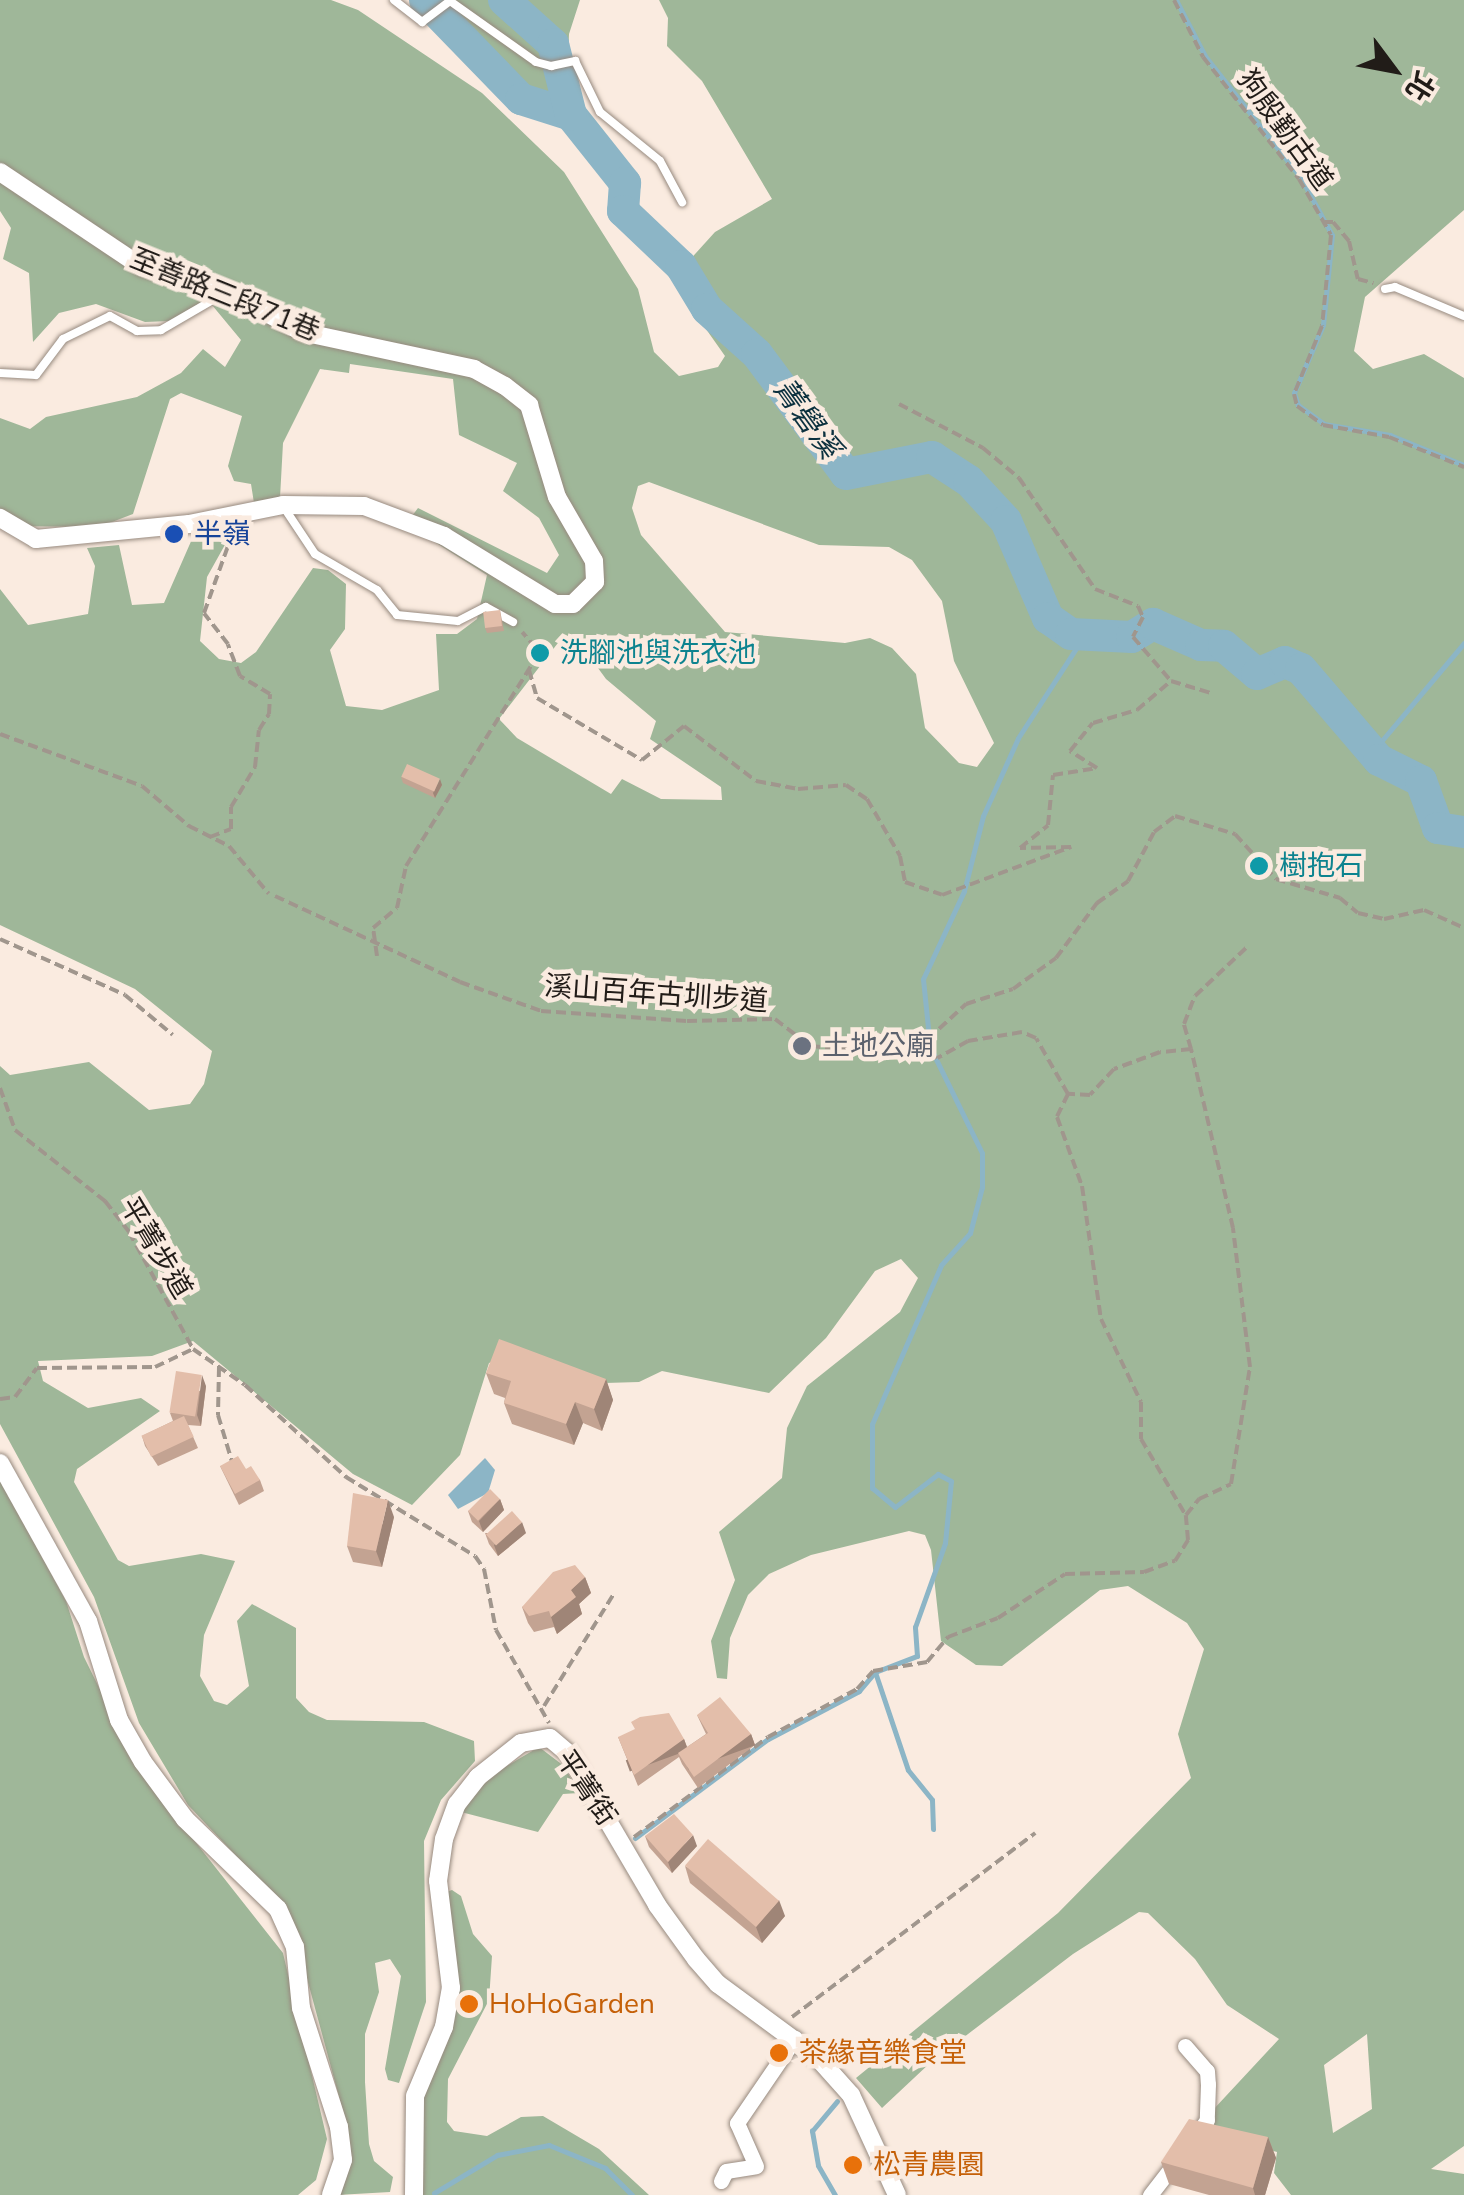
<!DOCTYPE html>
<html>
<head>
<meta charset="utf-8">
<style>
  body { margin:0 }
  #map { position:relative; width:1464px; height:2195px; overflow:hidden; background:#faebe0; font-family:"Nunito Sans","Noto Sans TC",sans-serif }
  div>[style] { position:absolute }
  .forest>* { inset:0; background:#9fb799 }
  .water>* { inset:0; background:#8cb5c6 }
  .stream>* { height:5px; margin:-2.5px; padding:0 2.5px; transform-origin:2.5px; border-radius:2.5px; background:#8cb5c6 }
  .river>* { height:32px; margin:-16px; padding:0 16px; transform-origin:16px; border-radius:16px; background:#8cb5c6 }
  .path>* { height:4px; margin-top:-2px; transform-origin:0; background:repeating-linear-gradient(90deg,#a0968d 0 10px,transparent 0 15px) }
  .roads { filter:drop-shadow(0 0 2px #978a7f) drop-shadow(0 0 2px #978a7f) }
  .service>* { height:8px; margin:-4px; padding:0 4px; transform-origin:4px; border-radius:4px; background:#fff }
  .minor>* { height:15px; margin:-7.5px; padding:0 7.5px; transform-origin:7.5px; border-radius:7.5px; background:#fff }
  .tertiary>* { height:18px; margin:-9px; padding:0 9px; transform-origin:9px; border-radius:9px; background:#fff }
  .wall>* { inset:0; background:#c3a392 }
  .shaded-wall>* { inset:0; background:#9f8577; transform-origin:0 0 }
  .building>* { inset:0; background:#e3beaa; transform-origin:0 0 }
  .dots>* { width:28px; height:28px; translate:-50% -50%; box-sizing:border-box; border:5px solid #faebe0; border-radius:50% }
  span { translate:-50% -50%; white-space:nowrap; text-align:center; line-height:1.15; -webkit-text-stroke:9px #faebe0; paint-order:stroke }
  .street-label { font-size:28px; color:#211c18 }
  .transit-label { font-size:28px; color:#164399 }
  .left { translate:0 -50%; text-align:left }
  .culture-label { font-size:28px; color:#0d838f }
  .worship-label { font-size:28px; color:#5b616d }
  .food-label { font-size:28px; color:#c56008 }
  .water-label { font-size:30px; color:#0c313f; font-style:italic }
  .north { position:absolute; left:1344px; top:20px; width:100px; height:100px; -webkit-text-stroke:8px #faebe0; paint-order:stroke; rotate:122deg; font-size:28px; font-weight:700; line-height:40px; text-align:center; color:#211c18 }
  .north::after { content:''; display:block; margin:auto; width:35px; height:45px; background:#211c18; clip-path:polygon(50% 0,100% 100%,50% 72%,0 100%) }
</style>
</head>
<body>
<div id="map">
  <div class="forest">
    <i style="clip-path:polygon(evenodd,0 0,331px 0,358px 10px,482px 93px,564px 172px,638px 289px,654px 352px,679px 376px,718px 367px,725px 356px,694px 312px,684px 286px,686px 264px,715px 232px,772px 199px,702px 81px,667px 46px,668px 18px,659px 0,1464px 0,1464px 210px,1365px 297px,1354px 351px,1373px 369px,1424px 354px,1464px 378px,1464px 2146px,1431px 2169px,1464px 2174px,1464px 2195px,1291px 2195px,1274px 2173px,1277px 2152px,1209px 2133px,1212px 2111px,1279px 2039px,1227px 2005px,1195px 1959px,1148px 1913px,1139px 1912px,1073px 1954px,930px 2063px,882px 2108px,856px 2078px,1058px 1913px,1191px 1778px,1178px 1734px,1204px 1649px,1187px 1623px,1128px 1586px,1100px 1590px,1002px 1666px,976px 1665px,941px 1641px,931px 1550px,925px 1535px,909px 1531px,811px 1555px,769px 1574px,748px 1595px,730px 1638px,727px 1679px,717px 1678px,711px 1641px,735px 1580px,719px 1532px,782px 1478px,787px 1428px,807px 1386px,900px 1312px,918px 1278px,901px 1259px,875px 1271px,826px 1338px,769px 1393px,662px 1371px,639px 1382px,571px 1384px,499px 1359px,489px 1363px,460px 1455px,412px 1505px,353px 1474px,193px 1341px,152px 1356px,38px 1361px,43px 1381px,88px 1408px,141px 1398px,160px 1411px,77px 1469px,74px 1482px,118px 1560px,129px 1566px,201px 1554px,235px 1561px,204px 1635px,200px 1676px,214px 1701px,227px 1705px,249px 1686px,237px 1621px,252px 1604px,296px 1628px,296px 1698px,309px 1712px,327px 1720px,424px 1722px,474px 1741px,475px 1761px,441px 1800px,424px 1841px,426px 2002px,399px 2083px,388px 2080px,385px 2069px,401px 1976px,390px 1959px,375px 1963px,379px 1992px,365px 2034px,365px 2082px,369px 2144px,374px 2161px,393px 2177px,390px 2192px,337px 2195px,348px 2130px,289px 1912px,188px 1805px,139px 1723px,94px 1597px,0 1424px,0 1066px,10px 1075px,89px 1062px,149px 1110px,190px 1104px,204px 1084px,212px 1051px,135px 989px,0 925px,0 589px,28px 625px,88px 614px,95px 566px,87px 548px,119px 545px,132px 605px,164px 603px,196px 530px,226px 526px,231px 534px,207px 577px,200px 641px,219px 659px,241px 663px,256px 652px,313px 568px,328px 570px,346px 584px,345px 629px,330px 650px,346px 706px,382px 710px,439px 690px,436px 634px,457px 634px,477px 619px,487px 575px,406px 524px,418px 508px,547px 573px,559px 555px,539px 518px,503px 491px,517px 463px,459px 435px,453px 379px,350px 364px,349px 373px,320px 369px,283px 443px,280px 498px,254px 503px,251px 484px,234px 481px,228px 466px,242px 416px,181px 393px,170px 399px,133px 514px,99px 527px,0 526px,0 418px,30px 429px,46px 417px,137px 397px,181px 373px,203px 349px,225px 367px,241px 340px,207px 299px,170px 321px,145px 322px,96px 304px,59px 313px,33px 342px,29px 273px,3px 259px,11px 228px,0 211px,0 0,649px 482px,819px 545px,889px 547px,912px 560px,942px 601px,954px 661px,994px 743px,977px 767px,959px 763px,925px 728px,916px 674px,892px 648px,870px 638px,845px 643px,725px 632px,641px 535px,632px 508px,638px 486px,649px 482px,0 0,561px 639px,587px 653px,606px 679px,656px 721px,650px 739px,721px 787px,722px 800px,661px 799px,622px 779px,611px 794px,517px 738px,499px 719px,561px 639px,0 0,1367px 2034px,1372px 2109px,1333px 2133px,1324px 2065px,1367px 2034px)"></i>
    <i style="clip-path:polygon(441px 0,580px 0,569px 34px,567px 87px,548px 119px,520px 109px,498px 86px,447px 26px)"></i>
    <i style="clip-path:polygon(0 1480px,66px 1601px,84px 1657px,141px 1773px,283px 1953px,327px 2139px,316px 2180px,298px 2195px,0 2195px)"></i>
    <i style="clip-path:polygon(539px 1747px,564px 1766px,579px 1793px,563px 1794px,538px 1832px,461px 1812px,483px 1780px)"></i>
    <i style="clip-path:polygon(452px 1890px,461px 1896px,473px 1934px,492px 1956px,489px 2000px,448px 2079px,447px 2122px,454px 2131px,487px 2136px,521px 2117px,543px 2116px,599px 2149px,649px 2195px,422px 2195px,418px 2110px,448px 2027px,446px 1892px)"></i>
  </div>
  <div class="water">
    <i style="clip-path:polygon(485px 1458px,495px 1470px,488px 1493px,458px 1509px,448px 1495px)"></i>
  </div>
  <div class="stream">
    <i style="left:1176px;top:0;width:63px;rotate:62.6deg"></i>
    <i style="left:1205px;top:56px;width:155px;rotate:51.8deg"></i>
    <i style="left:1301px;top:178px;width:65px;rotate:61.5deg"></i>
    <i style="left:1332px;top:235px;width:90px;rotate:95.7deg"></i>
    <i style="left:1323px;top:325px;width:74px;rotate:113.1deg"></i>
    <i style="left:1294px;top:393px;width:13px;rotate:72deg"></i>
    <i style="left:1298px;top:405px;width:32px;rotate:36deg"></i>
    <i style="left:1324px;top:424px;width:67px;rotate:9.5deg"></i>
    <i style="left:1390px;top:435px;width:80px;rotate:22.1deg"></i>
    <i style="left:1373px;top:751px;width:141px;rotate:-49.9deg"></i>
    <i style="left:875px;top:1672px;width:103px;rotate:71.4deg"></i>
    <i style="left:908px;top:1770px;width:38px;rotate:51deg"></i>
    <i style="left:932px;top:1800px;width:29px;rotate:88deg"></i>
    <i style="left:635px;top:1838px;width:166px;rotate:-36.7deg"></i>
    <i style="left:768px;top:1739px;width:103px;rotate:-27.8deg"></i>
    <i style="left:859px;top:1691px;width:25px;rotate:-50deg"></i>
    <i style="left:875px;top:1672px;width:45px;rotate:-20.9deg"></i>
    <i style="left:917px;top:1656px;width:29px;rotate:-94deg"></i>
    <i style="left:915px;top:1627px;width:89px;rotate:-70.3deg"></i>
    <i style="left:945px;top:1543px;width:62px;rotate:-84.5deg"></i>
    <i style="left:951px;top:1481px;width:15px;rotate:-152deg"></i>
    <i style="left:938px;top:1474px;width:54px;rotate:142.5deg"></i>
    <i style="left:895px;top:1507px;width:30px;rotate:-140deg"></i>
    <i style="left:872px;top:1488px;width:64px;rotate:-90deg"></i>
    <i style="left:872px;top:1424px;width:173px;rotate:-66.5deg"></i>
    <i style="left:941px;top:1265px;width:43px;rotate:-47.8deg"></i>
    <i style="left:970px;top:1233px;width:48px;rotate:-75.4deg"></i>
    <i style="left:982px;top:1187px;width:34px;rotate:-90deg"></i>
    <i style="left:982px;top:1153px;width:118px;rotate:-116.1deg"></i>
    <i style="left:930px;top:1047px;width:68px;rotate:-95.9deg"></i>
    <i style="left:923px;top:979px;width:97px;rotate:-65deg"></i>
    <i style="left:964px;top:891px;width:77px;rotate:-75.8deg"></i>
    <i style="left:983px;top:816px;width:85px;rotate:-65.8deg"></i>
    <i style="left:1018px;top:738px;width:121px;rotate:-57.1deg"></i>
    <i style="left:434px;top:2193px;width:74px;rotate:-31.1deg"></i>
    <i style="left:497px;top:2155px;width:53px;rotate:-10.9deg"></i>
    <i style="left:549px;top:2145px;width:61px;rotate:22.3deg"></i>
    <i style="left:605px;top:2168px;width:38px;rotate:45deg"></i>
    <i style="left:835px;top:2195px;width:34px;rotate:-120deg"></i>
    <i style="left:818px;top:2165px;width:35px;rotate:-100deg"></i>
    <i style="left:812px;top:2131px;width:39px;rotate:-50deg"></i>
  </div>
  <div class="river">
    <i style="left:425px;top:0;width:138px;rotate:45.9deg"></i>
    <i style="left:521px;top:99px;width:52px;rotate:17.7deg"></i>
    <i style="left:571px;top:115px;width:87px;rotate:51.5deg"></i>
    <i style="left:625px;top:183px;width:28px;rotate:94deg"></i>
    <i style="left:623px;top:211px;width:80px;rotate:43.5deg"></i>
    <i style="left:681px;top:266px;width:50px;rotate:58.8deg"></i>
    <i style="left:707px;top:309px;width:67px;rotate:42deg"></i>
    <i style="left:757px;top:354px;width:149px;rotate:53.4deg"></i>
    <i style="left:846px;top:474px;width:88px;rotate:-11.2deg"></i>
    <i style="left:932px;top:457px;width:44px;rotate:33deg"></i>
    <i style="left:969px;top:481px;width:54px;rotate:47.2deg"></i>
    <i style="left:1006px;top:521px;width:106px;rotate:66.6deg"></i>
    <i style="left:1048px;top:618px;width:28px;rotate:35deg"></i>
    <i style="left:1071px;top:634px;width:61px;rotate:2.8deg"></i>
    <i style="left:1132px;top:637px;width:25px;rotate:-32deg"></i>
    <i style="left:1153px;top:624px;width:52px;rotate:23.6deg"></i>
    <i style="left:1201px;top:645px;width:23px;rotate:2deg"></i>
    <i style="left:1224px;top:646px;width:43px;rotate:40.3deg"></i>
    <i style="left:1257px;top:674px;width:30px;rotate:-23deg"></i>
    <i style="left:1285px;top:662px;width:17px;rotate:24deg"></i>
    <i style="left:1301px;top:669px;width:120px;rotate:49.4deg"></i>
    <i style="left:1379px;top:760px;width:47px;rotate:26.6deg"></i>
    <i style="left:1421px;top:781px;width:50px;rotate:70.1deg"></i>
    <i style="left:1438px;top:828px;width:26px;rotate:9deg"></i>
    <i style="left:504px;top:0;width:66px;rotate:41.9deg"></i>
    <i style="left:553px;top:44px;width:73px;rotate:75.8deg"></i>
  </div>
  <div class="path">
    <i style="left:1174px;top:0;width:64px;rotate:63deg"></i>
    <i style="left:1203px;top:57px;width:155px;rotate:51.8deg"></i>
    <i style="left:1299px;top:179px;width:64px;rotate:60.3deg"></i>
    <i style="left:1331px;top:235px;width:91px;rotate:95.6deg"></i>
    <i style="left:1322px;top:326px;width:74px;rotate:112.4deg"></i>
    <i style="left:1294px;top:394px;width:12px;rotate:76deg"></i>
    <i style="left:1297px;top:406px;width:32px;rotate:36deg"></i>
    <i style="left:1323px;top:425px;width:67px;rotate:10.3deg"></i>
    <i style="left:1389px;top:437px;width:81px;rotate:21.8deg"></i>
    <i style="left:1325px;top:222px;width:8px"></i>
    <i style="left:1333px;top:222px;width:25px;rotate:50deg"></i>
    <i style="left:1349px;top:241px;width:39px;rotate:77deg"></i>
    <i style="left:1358px;top:279px;width:16px;rotate:15deg"></i>
    <i style="left:899px;top:404px;width:95px;rotate:27.6deg"></i>
    <i style="left:983px;top:448px;width:47px;rotate:39.8deg"></i>
    <i style="left:1019px;top:478px;width:135px;rotate:55.6deg"></i>
    <i style="left:1095px;top:589px;width:46px;rotate:21.6deg"></i>
    <i style="left:1138px;top:606px;width:12px;rotate:66deg"></i>
    <i style="left:1143px;top:617px;width:22px;rotate:117deg"></i>
    <i style="left:1133px;top:637px;width:58px;rotate:49.2deg"></i>
    <i style="left:529px;top:670px;width:29px;rotate:74deg"></i>
    <i style="left:537px;top:698px;width:122px;rotate:30.6deg"></i>
    <i style="left:642px;top:760px;width:54px;rotate:-39deg"></i>
    <i style="left:684px;top:726px;width:91px;rotate:37.4deg"></i>
    <i style="left:756px;top:781px;width:43px;rotate:10.8deg"></i>
    <i style="left:798px;top:789px;width:48px;rotate:-4.8deg"></i>
    <i style="left:846px;top:785px;width:25px;rotate:34deg"></i>
    <i style="left:867px;top:799px;width:66px;rotate:59.9deg"></i>
    <i style="left:900px;top:856px;width:26px;rotate:79deg"></i>
    <i style="left:905px;top:882px;width:39px;rotate:19deg"></i>
    <i style="left:942px;top:895px;width:138px;rotate:-20.4deg"></i>
    <i style="left:1071px;top:847px;width:51px;rotate:178.9deg"></i>
    <i style="left:1020px;top:848px;width:36px;rotate:-39deg"></i>
    <i style="left:1048px;top:825px;width:50px;rotate:-84.3deg"></i>
    <i style="left:1053px;top:775px;width:45px;rotate:-9deg"></i>
    <i style="left:1097px;top:768px;width:32px;rotate:-148deg"></i>
    <i style="left:1070px;top:751px;width:36px;rotate:-51deg"></i>
    <i style="left:1093px;top:723px;width:46px;rotate:-16.5deg"></i>
    <i style="left:1137px;top:710px;width:45px;rotate:-40.5deg"></i>
    <i style="left:1171px;top:681px;width:42px;rotate:16.7deg"></i>
    <i style="left:0;top:734px;width:151px;rotate:20.1deg"></i>
    <i style="left:142px;top:786px;width:62px;rotate:40.4deg"></i>
    <i style="left:189px;top:826px;width:45px;rotate:26.6deg"></i>
    <i style="left:229px;top:846px;width:62px;rotate:50.2deg"></i>
    <i style="left:210px;top:837px;width:22px;rotate:-21deg"></i>
    <i style="left:231px;top:829px;width:22px;rotate:-90deg"></i>
    <i style="left:231px;top:807px;width:47px;rotate:-59deg"></i>
    <i style="left:255px;top:767px;width:37px;rotate:-84deg"></i>
    <i style="left:259px;top:730px;width:19px;rotate:-58deg"></i>
    <i style="left:269px;top:714px;width:20px;rotate:-87deg"></i>
    <i style="left:270px;top:694px;width:35px;rotate:-149deg"></i>
    <i style="left:240px;top:676px;width:34px;rotate:-111deg"></i>
    <i style="left:228px;top:644px;width:39px;rotate:-128deg"></i>
    <i style="left:204px;top:613px;width:83px;rotate:-70.3deg"></i>
    <i style="left:275px;top:896px;width:204px;rotate:24.9deg"></i>
    <i style="left:460px;top:982px;width:86px;rotate:19.7deg"></i>
    <i style="left:541px;top:1011px;width:146px;rotate:3.9deg"></i>
    <i style="left:687px;top:1021px;width:88px;rotate:-1.3deg"></i>
    <i style="left:775px;top:1019px;width:44px;rotate:37.6deg"></i>
    <i style="left:810px;top:1046px;width:38px;rotate:5deg"></i>
    <i style="left:848px;top:1049px;width:33px;rotate:-25deg"></i>
    <i style="left:878px;top:1035px;width:50px;rotate:4.6deg"></i>
    <i style="left:0;top:939px;width:137px;rotate:24.1deg"></i>
    <i style="left:125px;top:995px;width:62px;rotate:39.8deg"></i>
    <i style="left:377px;top:956px;width:28px;rotate:-98deg"></i>
    <i style="left:373px;top:928px;width:31px;rotate:-40deg"></i>
    <i style="left:397px;top:908px;width:43px;rotate:-77.9deg"></i>
    <i style="left:406px;top:866px;width:239px;rotate:-58deg"></i>
    <i style="left:533px;top:663px;width:15px;rotate:-79deg"></i>
    <i style="left:536px;top:648px;width:21px;rotate:-131deg"></i>
    <i style="left:1191px;top:1049px;width:26px;rotate:-106deg"></i>
    <i style="left:1184px;top:1024px;width:30px;rotate:-69deg"></i>
    <i style="left:1195px;top:996px;width:73px;rotate:-43.3deg"></i>
    <i style="left:0;top:1088px;width:45px;rotate:70.3deg"></i>
    <i style="left:15px;top:1130px;width:115px;rotate:38.3deg"></i>
    <i style="left:105px;top:1201px;width:39px;rotate:52deg"></i>
    <i style="left:129px;top:1232px;width:133px;rotate:61.3deg"></i>
    <i style="left:193px;top:1349px;width:63px;rotate:34.7deg"></i>
    <i style="left:245px;top:1385px;width:137px;rotate:42.3deg"></i>
    <i style="left:346px;top:1477px;width:151px;rotate:31.5deg"></i>
    <i style="left:475px;top:1556px;width:16px;rotate:55deg"></i>
    <i style="left:484px;top:1569px;width:62px;rotate:78.9deg"></i>
    <i style="left:496px;top:1630px;width:107px;rotate:60.3deg"></i>
    <i style="left:1068px;top:1094px;width:25px;rotate:116deg"></i>
    <i style="left:1057px;top:1117px;width:73px;rotate:70.1deg"></i>
    <i style="left:1082px;top:1186px;width:134px;rotate:81.9deg"></i>
    <i style="left:1101px;top:1319px;width:92px;rotate:64.3deg"></i>
    <i style="left:1141px;top:1402px;width:37px;rotate:90deg"></i>
    <i style="left:1141px;top:1439px;width:87px;rotate:59.6deg"></i>
    <i style="left:219px;top:1367px;width:48px;rotate:91.2deg"></i>
    <i style="left:218px;top:1415px;width:52px;rotate:73.3deg"></i>
    <i style="left:0;top:1399px;width:15px;rotate:-8deg"></i>
    <i style="left:15px;top:1397px;width:36px;rotate:-53deg"></i>
    <i style="left:37px;top:1368px;width:118px;rotate:-0.5deg"></i>
    <i style="left:155px;top:1367px;width:42px;rotate:-25.3deg"></i>
    <i style="left:544px;top:1706px;width:131px;rotate:-58.1deg"></i>
    <i style="left:634px;top:1837px;width:167px;rotate:-36.7deg"></i>
    <i style="left:768px;top:1737px;width:101px;rotate:-28.3deg"></i>
    <i style="left:857px;top:1689px;width:24px;rotate:-48deg"></i>
    <i style="left:873px;top:1671px;width:55px;rotate:-9.5deg"></i>
    <i style="left:927px;top:1662px;width:33px;rotate:-50deg"></i>
    <i style="left:948px;top:1637px;width:53px;rotate:-20.8deg"></i>
    <i style="left:998px;top:1618px;width:80px;rotate:-33.3deg"></i>
    <i style="left:1065px;top:1574px;width:79px;rotate:-1.5deg"></i>
    <i style="left:1144px;top:1572px;width:33px;rotate:-20deg"></i>
    <i style="left:1175px;top:1561px;width:25px;rotate:-58deg"></i>
    <i style="left:1188px;top:1540px;width:25px;rotate:-95deg"></i>
    <i style="left:1186px;top:1515px;width:21px;rotate:-51deg"></i>
    <i style="left:1199px;top:1499px;width:35px;rotate:-25deg"></i>
    <i style="left:1231px;top:1484px;width:119px;rotate:-80.8deg"></i>
    <i style="left:1250px;top:1367px;width:140px;rotate:-97deg"></i>
    <i style="left:1233px;top:1228px;width:184px;rotate:-103.2deg"></i>
    <i style="left:1191px;top:1049px;width:31px;rotate:174deg"></i>
    <i style="left:1160px;top:1052px;width:49px;rotate:159.7deg"></i>
    <i style="left:1114px;top:1069px;width:35px;rotate:133deg"></i>
    <i style="left:1090px;top:1095px;width:22px;rotate:-177deg"></i>
    <i style="left:1068px;top:1094px;width:64px;rotate:-119.7deg"></i>
    <i style="left:1036px;top:1038px;width:15px;rotate:-157deg"></i>
    <i style="left:1022px;top:1032px;width:55px;rotate:170.5deg"></i>
    <i style="left:968px;top:1041px;width:35px;rotate:151deg"></i>
    <i style="left:937px;top:1058px;width:9px;rotate:-159deg"></i>
    <i style="left:929px;top:1055px;width:16px;rotate:-94deg"></i>
    <i style="left:928px;top:1039px;width:52px;rotate:-42.6deg"></i>
    <i style="left:966px;top:1004px;width:49px;rotate:-17.7deg"></i>
    <i style="left:1013px;top:989px;width:53px;rotate:-35.8deg"></i>
    <i style="left:1056px;top:958px;width:69px;rotate:-53.3deg"></i>
    <i style="left:1097px;top:903px;width:38px;rotate:-35deg"></i>
    <i style="left:1128px;top:881px;width:55px;rotate:-62deg"></i>
    <i style="left:1154px;top:832px;width:26px;rotate:-37deg"></i>
    <i style="left:1175px;top:816px;width:63px;rotate:16.7deg"></i>
    <i style="left:1235px;top:834px;width:61px;rotate:47.7deg"></i>
    <i style="left:1276px;top:879px;width:67px;rotate:16.5deg"></i>
    <i style="left:1340px;top:898px;width:23px;rotate:40deg"></i>
    <i style="left:1358px;top:913px;width:27px;rotate:13deg"></i>
    <i style="left:1384px;top:919px;width:41px;rotate:-12.7deg"></i>
    <i style="left:1424px;top:910px;width:44px;rotate:24.2deg"></i>
    <i style="left:792px;top:2017px;width:305px;rotate:-37.1deg"></i>
  </div>
  <div class="roads">
    <div class="service">
      <i style="left:394px;top:0;width:36px;rotate:38deg"></i>
      <i style="left:422px;top:22px;width:35px;rotate:-37deg"></i>
      <i style="left:450px;top:1px;width:105px;rotate:35.3deg"></i>
      <i style="left:536px;top:62px;width:16px;rotate:15deg"></i>
      <i style="left:551px;top:66px;width:25px;rotate:-12deg"></i>
      <i style="left:575px;top:61px;width:57px;rotate:63.9deg"></i>
      <i style="left:600px;top:112px;width:77px;rotate:39.2deg"></i>
      <i style="left:660px;top:161px;width:47px;rotate:61.8deg"></i>
      <i style="left:1385px;top:289px;width:10px;rotate:-11deg"></i>
      <i style="left:1395px;top:287px;width:75px;rotate:22.8deg"></i>
      <i style="left:0;top:373px;width:36px;rotate:3deg"></i>
      <i style="left:36px;top:375px;width:45px;rotate:-53.1deg"></i>
      <i style="left:63px;top:339px;width:52px;rotate:-26.1deg"></i>
      <i style="left:110px;top:316px;width:31px;rotate:29deg"></i>
      <i style="left:137px;top:331px;width:24px;rotate:-2deg"></i>
      <i style="left:161px;top:330px;width:72px;rotate:-30.1deg"></i>
      <i style="left:285px;top:509px;width:54px;rotate:56.3deg"></i>
      <i style="left:315px;top:554px;width:72px;rotate:30.1deg"></i>
      <i style="left:377px;top:590px;width:32px;rotate:51deg"></i>
      <i style="left:397px;top:615px;width:61px;rotate:5.6deg"></i>
      <i style="left:458px;top:621px;width:31px;rotate:-27deg"></i>
      <i style="left:486px;top:607px;width:31px;rotate:29deg"></i>
    </div>
    <div class="minor">
      <i style="left:1185px;top:2046px;width:33px;rotate:49deg"></i>
      <i style="left:1207px;top:2071px;width:13px;rotate:86deg"></i>
      <i style="left:1208px;top:2084px;width:36px;rotate:92deg"></i>
      <i style="left:1207px;top:2120px;width:20px;rotate:127deg"></i>
      <i style="left:721px;top:2181px;width:11px;rotate:-63deg"></i>
      <i style="left:726px;top:2171px;width:30px;rotate:-9deg"></i>
      <i style="left:756px;top:2166px;width:47px;rotate:-113.8deg"></i>
      <i style="left:737px;top:2123px;width:103px;rotate:-55.7deg"></i>
      <i style="left:1150px;top:2195px;width:46px;rotate:-52.1deg"></i>
    </div>
    <div class="tertiary">
      <i style="left:0;top:172px;width:171px;rotate:33.8deg"></i>
      <i style="left:142px;top:267px;width:87px;rotate:15.9deg"></i>
      <i style="left:226px;top:291px;width:86px;rotate:28.3deg"></i>
      <i style="left:302px;top:332px;width:176px;rotate:12.1deg"></i>
      <i style="left:474px;top:369px;width:35px;rotate:29deg"></i>
      <i style="left:505px;top:386px;width:31px;rotate:38deg"></i>
      <i style="left:529px;top:405px;width:96px;rotate:73.1deg"></i>
      <i style="left:557px;top:497px;width:74px;rotate:60deg"></i>
      <i style="left:594px;top:561px;width:21px;rotate:87deg"></i>
      <i style="left:595px;top:582px;width:31px;rotate:135deg"></i>
      <i style="left:573px;top:604px;width:18px;rotate:180deg"></i>
      <i style="left:555px;top:604px;width:130px;rotate:-148.5deg"></i>
      <i style="left:444px;top:536px;width:85px;rotate:-159.4deg"></i>
      <i style="left:364px;top:506px;width:81px;rotate:-179.3deg"></i>
      <i style="left:283px;top:505px;width:96px;rotate:168.6deg"></i>
      <i style="left:189px;top:524px;width:154px;rotate:174.4deg"></i>
      <i style="left:36px;top:539px;width:42px;rotate:-149.7deg"></i>
      <i style="left:0;top:1463px;width:181px;rotate:60.9deg"></i>
      <i style="left:88px;top:1621px;width:104px;rotate:72.6deg"></i>
      <i style="left:119px;top:1720px;width:48px;rotate:60.3deg"></i>
      <i style="left:143px;top:1762px;width:71px;rotate:53.6deg"></i>
      <i style="left:185px;top:1819px;width:129px;rotate:44.1deg"></i>
      <i style="left:278px;top:1909px;width:42px;rotate:65.9deg"></i>
      <i style="left:295px;top:1947px;width:61px;rotate:84.4deg"></i>
      <i style="left:301px;top:2008px;width:125px;rotate:72.3deg"></i>
      <i style="left:339px;top:2127px;width:33px;rotate:83deg"></i>
      <i style="left:343px;top:2160px;width:37px;rotate:109deg"></i>
      <i style="left:414px;top:2195px;width:99px;rotate:-89.4deg"></i>
      <i style="left:415px;top:2096px;width:75px;rotate:-67.2deg"></i>
      <i style="left:444px;top:2027px;width:40px;rotate:-80deg"></i>
      <i style="left:451px;top:1988px;width:108px;rotate:-96.9deg"></i>
      <i style="left:438px;top:1881px;width:42px;rotate:-81.9deg"></i>
      <i style="left:444px;top:1839px;width:37px;rotate:-70deg"></i>
      <i style="left:457px;top:1804px;width:34px;rotate:-52deg"></i>
      <i style="left:478px;top:1777px;width:55px;rotate:-38.3deg"></i>
      <i style="left:521px;top:1743px;width:29px;rotate:-10deg"></i>
      <i style="left:550px;top:1738px;width:23px;rotate:40deg"></i>
      <i style="left:568px;top:1753px;width:176px;rotate:59.6deg"></i>
      <i style="left:657px;top:1905px;width:67px;rotate:54.2deg"></i>
      <i style="left:696px;top:1959px;width:33px;rotate:49deg"></i>
      <i style="left:718px;top:1984px;width:123px;rotate:36.4deg"></i>
      <i style="left:817px;top:2057px;width:51px;rotate:48.2deg"></i>
      <i style="left:851px;top:2095px;width:110px;rotate:65.3deg"></i>
    </div>
  </div>
  <div class="wall">
    <i style="clip-path:polygon(500px 610px,504px 631px,487px 633px,485px 628px)"></i>
    <i style="clip-path:polygon(401px 777px,442px 785px,435px 798px,403px 783px)"></i>
    <i style="clip-path:polygon(486px 1373px,606px 1379px,613px 1400px,602px 1431px,583px 1423px,574px 1445px,512px 1424px,504px 1403px,505px 1398px,494px 1394px)"></i>
    <i style="clip-path:polygon(206px 1386px,201px 1426px,188px 1425px,198px 1448px,158px 1466px,145px 1446px,142px 1436px,173px 1421px,170px 1413px)"></i>
    <i style="clip-path:polygon(220px 1466px,246px 1469px,260px 1480px,264px 1491px,239px 1505px)"></i>
    <i style="clip-path:polygon(500px 1499px,504px 1510px,483px 1532px,472px 1522px,468px 1511px)"></i>
    <i style="clip-path:polygon(394px 1517px,382px 1567px,353px 1562px,347px 1546px)"></i>
    <i style="clip-path:polygon(485px 1533px,526px 1533px,498px 1556px,489px 1544px)"></i>
    <i style="clip-path:polygon(585px 1577px,591px 1593px,579px 1604px,582px 1614px,557px 1634px,554px 1627px,534px 1632px,528px 1623px,522px 1607px)"></i>
    <i style="clip-path:polygon(697px 1715px,751px 1734px,755px 1745px,698px 1788px,682px 1764px,679px 1757px,638px 1786px,618px 1737px,684px 1739px,687px 1747px,706px 1734px)"></i>
    <i style="clip-path:polygon(645px 1836px,697px 1846px,672px 1873px,649px 1847px)"></i>
    <i style="clip-path:polygon(685px 1866px,785px 1916px,762px 1943px,690px 1883px)"></i>
    <i style="clip-path:polygon(1268px 2137px,1276px 2158px,1265px 2195px,1209px 2195px,1169px 2184px,1161px 2162px)"></i>
  </div>
  <div class="shaded-wall">
    <i style="clip-path:polygon(440px 779px,442px 785px,435px 798px,433px 793px)"></i>
    <i style="clip-path:polygon(202px 1375px,206px 1386px,201px 1426px,197px 1415px)"></i>
    <i style="clip-path:polygon(606px 1379px,613px 1400px,602px 1431px,594px 1409px)"></i>
    <i style="clip-path:polygon(575px 1402px,583px 1423px,574px 1445px,566px 1424px)"></i>
    <i style="clip-path:polygon(500px 1499px,504px 1510px,483px 1532px,479px 1521px)"></i>
    <i style="clip-path:polygon(388px 1500px,394px 1517px,382px 1567px,376px 1551px)"></i>
    <i style="clip-path:polygon(522px 1522px,526px 1533px,498px 1556px,494px 1545px)"></i>
    <i style="clip-path:polygon(585px 1577px,591px 1593px,579px 1604px,582px 1614px,557px 1634px,551px 1617px,571px 1590px)"></i>
    <i style="left:751px;top:1734px;width:12px;height:71px;rotate:70deg"></i>
    <i style="left:684px;top:1739px;width:12px;height:62px;rotate:70deg"></i>
    <i style="clip-path:polygon(693px 1835px,697px 1846px,672px 1873px,668px 1862px)"></i>
    <i style="clip-path:polygon(779px 1900px,785px 1916px,762px 1943px,756px 1927px)"></i>
    <i style="clip-path:polygon(1268px 2137px,1276px 2158px,1265px 2195px,1255px 2195px,1253px 2188px)"></i>
  </div>
  <div class="building">
    <i style="left:500px;top:610px;width:16px;height:17px;rotate:83deg"></i>
    <i style="left:407px;top:764px;width:36px;height:14px;rotate:24deg"></i>
    <i style="clip-path:polygon(499px 1339px,606px 1379px,594px 1409px,575px 1402px,566px 1424px,504px 1403px,511px 1381px,486px 1373px)"></i>
    <i style="left:176px;top:1371px;width:26px;height:42px;rotate:9deg"></i>
    <i style="left:184px;top:1416px;width:23px;height:47px;rotate:65deg"></i>
    <i style="clip-path:polygon(238px 1456px,246px 1469px,251px 1466px,260px 1480px,235px 1494px,220px 1466px)"></i>
    <i style="left:490px;top:1489px;width:14px;height:31px;rotate:45deg"></i>
    <i style="clip-path:polygon(353px 1493px,388px 1500px,376px 1551px,347px 1546px)"></i>
    <i style="left:512px;top:1511px;width:15px;height:35px;rotate:48deg"></i>
    <i style="clip-path:polygon(575px 1565px,585px 1577px,571px 1590px,576px 1597px,551px 1617px,549px 1611px,529px 1616px,522px 1607px,553px 1572px)"></i>
    <i style="clip-path:polygon(720px 1697px,751px 1734px,694px 1777px,678px 1753px,708px 1733px,697px 1715px)"></i>
    <i style="clip-path:polygon(669px 1713px,684px 1739px,634px 1775px,618px 1737px,635px 1729px,631px 1722px,640px 1717px)"></i>
    <i style="clip-path:polygon(674px 1814px,693px 1835px,668px 1862px,645px 1836px)"></i>
    <i style="left:708px;top:1839px;width:94px;height:35px;rotate:41deg"></i>
    <i style="clip-path:polygon(1189px 2119px,1268px 2137px,1253px 2188px,1161px 2162px)"></i>
  </div>
  <div class="dots">
    <i style="left:174px;top:534px;background:#1a4fb4"></i>
    <i style="left:540px;top:653px;background:#0f9aa8"></i>
    <i style="left:1259px;top:866px;background:#0f9aa8"></i>
    <i style="left:802px;top:1046px;background:#6b7280"></i>
    <i style="left:469px;top:2004px;background:#e8710a"></i>
    <i style="left:779px;top:2053px;background:#e8710a"></i>
    <i style="left:853px;top:2165px;background:#e8710a"></i>
  </div>
  <div class="street-label">
    <span style="left:1285px;top:130px;rotate:54deg">狗殷勤古道</span>
    <span style="left:225px;top:295px;rotate:22deg">至善路三段71巷</span>
    <span style="left:656px;top:994px;rotate:4deg">溪山百年古圳步道</span>
    <span style="left:156px;top:1248px;rotate:59deg">平菁步道</span>
    <span style="left:586px;top:1788px;rotate:56deg">平菁街</span>
  </div>
  <div class="transit-label">
    <span class="left" style="left:194px;top:534px">半嶺</span>
  </div>
  <div class="culture-label">
    <span class="left" style="left:560px;top:653px">洗腳池與洗衣池</span>
    <span class="left" style="left:1279px;top:866px">樹抱石</span>
  </div>
  <div class="worship-label">
    <span class="left" style="left:822px;top:1046px">土地公廟</span>
  </div>
  <div class="food-label">
    <span class="left" style="left:489px;top:2004px">HoHoGarden</span>
    <span class="left" style="left:799px;top:2053px">茶緣音樂食堂</span>
    <span class="left" style="left:873px;top:2165px">松青農園</span>
  </div>
  <div class="water-label">
    <span style="left:806px;top:419px;rotate:54deg">菁礐溪</span>
  </div>
  <div class="north">北</div>
</div>
</body>
</html>
